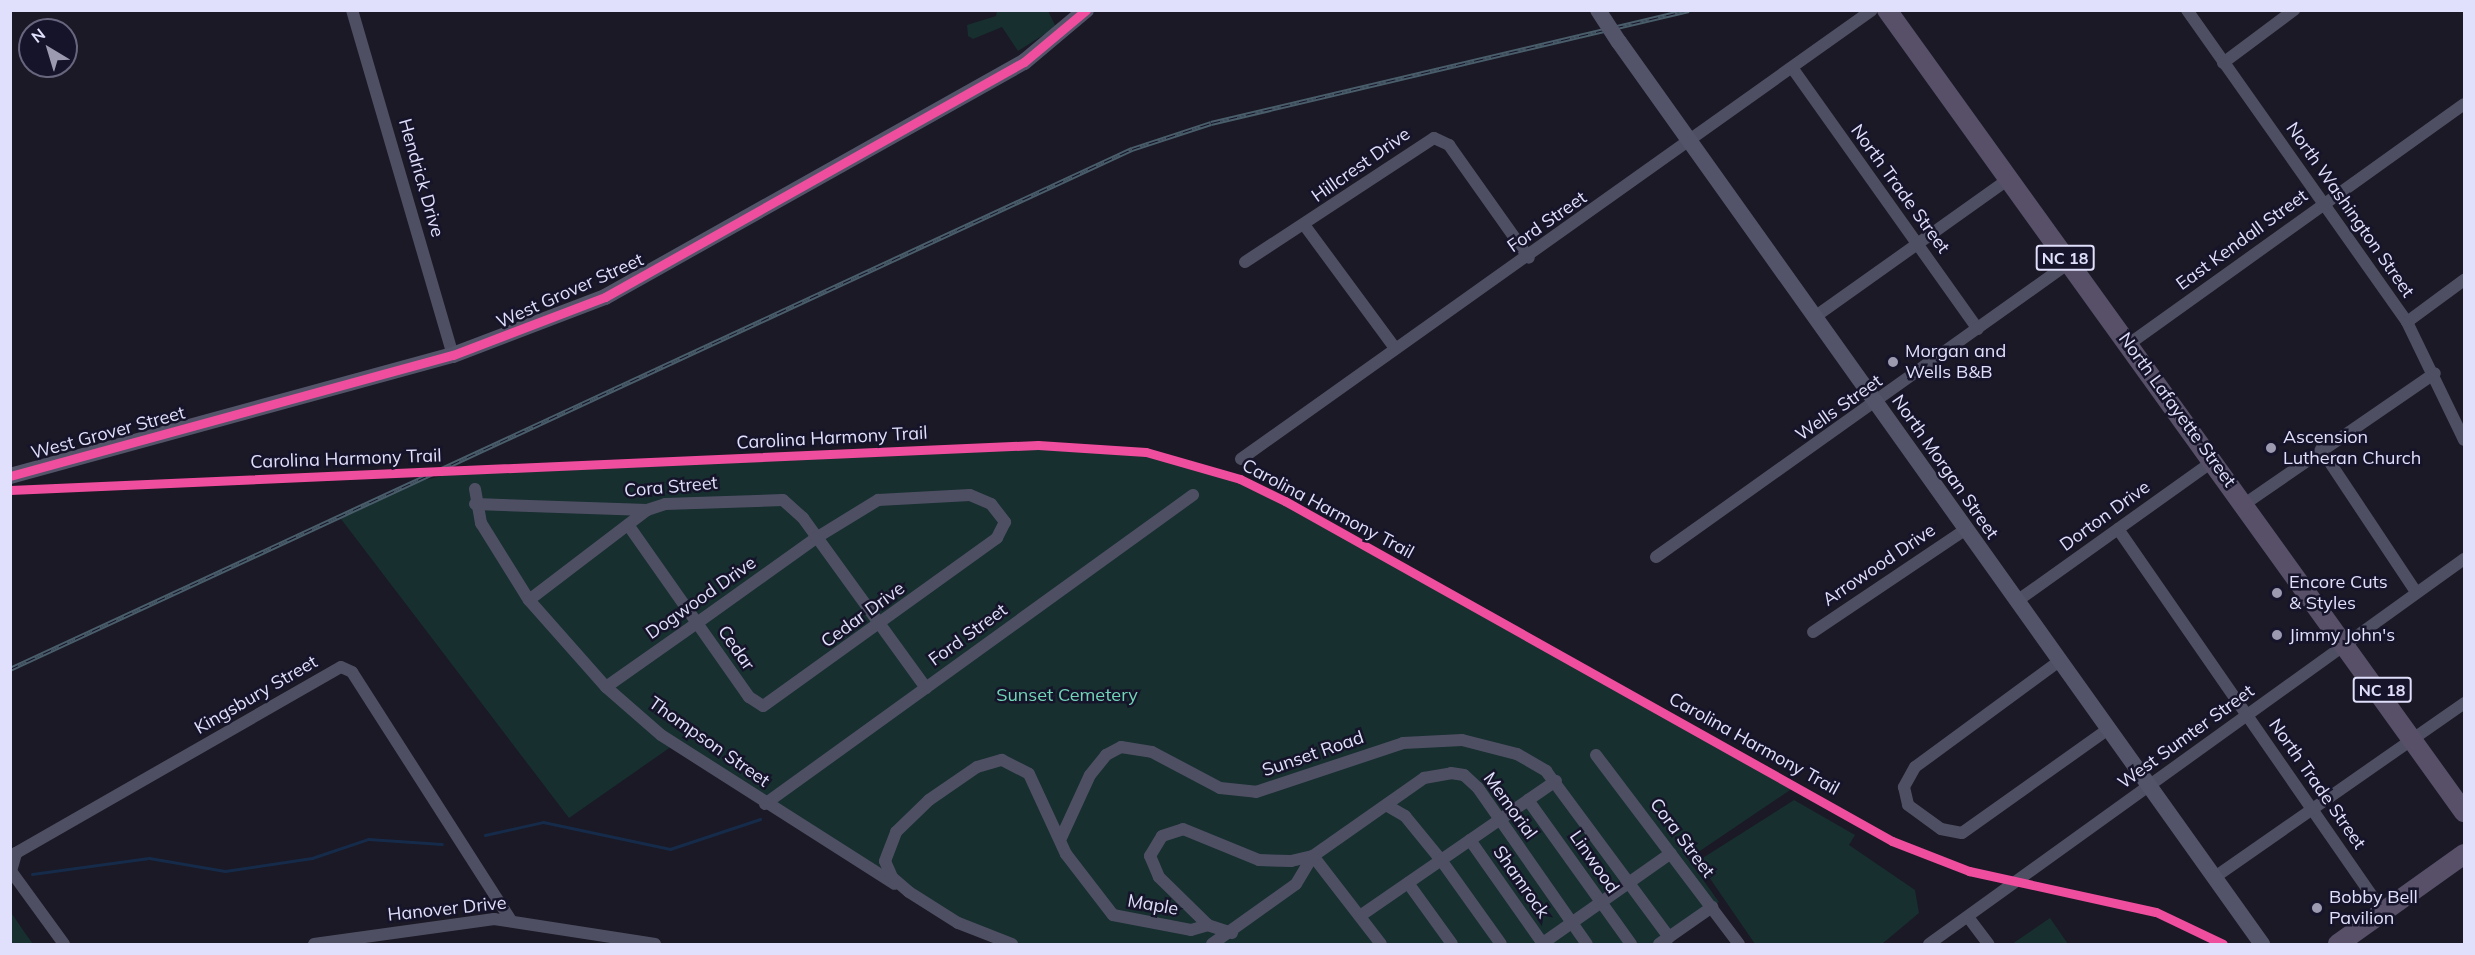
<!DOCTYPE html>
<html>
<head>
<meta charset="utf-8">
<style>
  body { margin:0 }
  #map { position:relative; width:2475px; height:955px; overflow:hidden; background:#1a1925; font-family:Mulish,sans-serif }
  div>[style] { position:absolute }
  .green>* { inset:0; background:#172f2f }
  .stream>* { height:3px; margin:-1.5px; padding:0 1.5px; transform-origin:1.5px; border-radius:1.5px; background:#152b49 }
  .street>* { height:12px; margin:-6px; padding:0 6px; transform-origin:6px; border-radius:6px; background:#4f4f64 }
  .secondary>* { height:16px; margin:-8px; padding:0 8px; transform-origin:8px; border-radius:8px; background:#535469 }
  .primary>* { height:20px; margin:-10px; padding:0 10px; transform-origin:10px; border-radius:10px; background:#575068 }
  .rail>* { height:5px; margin-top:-2.5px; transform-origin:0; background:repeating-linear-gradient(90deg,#16142a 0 9px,#495d6b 0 18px); box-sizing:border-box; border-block:2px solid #495d6b }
  .secondary-bridge>* { height:16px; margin:-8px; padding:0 8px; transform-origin:8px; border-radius:8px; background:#535469 }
  .cycleway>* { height:9px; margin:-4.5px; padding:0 4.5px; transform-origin:4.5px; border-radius:4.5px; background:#ef4d9e }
  .dots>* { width:16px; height:16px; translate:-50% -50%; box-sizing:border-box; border:3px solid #16142a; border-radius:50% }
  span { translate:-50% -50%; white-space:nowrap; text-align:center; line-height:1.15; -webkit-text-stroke:5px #16142a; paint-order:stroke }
  .shield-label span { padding:2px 4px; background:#16142a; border:2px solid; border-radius:4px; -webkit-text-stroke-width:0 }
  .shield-label { font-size:16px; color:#e1e0fc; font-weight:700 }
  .street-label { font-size:18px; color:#e1e0fc }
  .poi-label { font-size:18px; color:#e1e0fc }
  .left { translate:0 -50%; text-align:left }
  .park-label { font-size:18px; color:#71d7b8 }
  .frame { position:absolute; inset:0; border:12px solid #e1e0fc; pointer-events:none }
  .north { position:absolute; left:18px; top:18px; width:60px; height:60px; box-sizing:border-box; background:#16142a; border:2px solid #67667e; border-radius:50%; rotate:322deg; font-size:16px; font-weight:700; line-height:24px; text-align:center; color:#e1e0fc }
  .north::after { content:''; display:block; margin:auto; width:21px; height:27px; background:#9b9ab1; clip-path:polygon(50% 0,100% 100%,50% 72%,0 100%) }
</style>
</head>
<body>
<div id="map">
  <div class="green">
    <i style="clip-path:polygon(997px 10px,1048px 11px,1056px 27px,1018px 51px,1002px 27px,973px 39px,968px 36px,967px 25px,996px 16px)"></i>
    <i style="clip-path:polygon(1095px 446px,1146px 452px,1240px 479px,1796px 786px,1688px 859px,1719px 902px,1659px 944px,1012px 944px,958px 923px,675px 744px,569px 818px,338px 515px,424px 480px,483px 467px)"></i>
    <i style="clip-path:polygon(1794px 800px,1855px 835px,1849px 845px,1915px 890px,1919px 913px,1882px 944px,1755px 944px,1698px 861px)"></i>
    <i style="clip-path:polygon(10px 911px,25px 933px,33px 944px,11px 944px)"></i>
    <i style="clip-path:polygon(2050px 918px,2068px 944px,2012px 944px)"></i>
  </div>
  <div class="stream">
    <i style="left:485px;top:835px;width:59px;rotate:-12.6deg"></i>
    <i style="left:543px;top:822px;width:130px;rotate:12deg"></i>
    <i style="left:670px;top:849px;width:95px;rotate:-18.4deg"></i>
    <i style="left:32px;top:874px;width:118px;rotate:-7.8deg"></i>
    <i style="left:149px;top:858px;width:77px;rotate:9.7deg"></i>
    <i style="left:225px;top:871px;width:88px;rotate:-8.5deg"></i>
    <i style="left:312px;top:858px;width:59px;rotate:-18.7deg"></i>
    <i style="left:368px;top:839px;width:74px;rotate:3.9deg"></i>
  </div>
  <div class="street">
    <i style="left:352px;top:10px;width:359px;rotate:73.7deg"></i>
    <i style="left:2187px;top:10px;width:382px;rotate:54.8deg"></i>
    <i style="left:2407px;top:322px;width:131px;rotate:64.2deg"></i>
    <i style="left:2223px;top:63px;width:89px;rotate:-36.7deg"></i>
    <i style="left:1793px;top:69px;width:319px;rotate:54.6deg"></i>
    <i style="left:1305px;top:226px;width:152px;rotate:53.6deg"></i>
    <i style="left:1245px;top:262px;width:226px;rotate:-33.3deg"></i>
    <i style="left:1434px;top:138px;width:17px;rotate:25deg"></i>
    <i style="left:1449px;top:145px;width:138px;rotate:54.7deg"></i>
    <i style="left:1816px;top:316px;width:237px;rotate:-35.4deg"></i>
    <i style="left:2407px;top:322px;width:71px;rotate:-36.4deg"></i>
    <i style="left:2129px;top:344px;width:412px;rotate:-35.6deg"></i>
    <i style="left:2321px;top:449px;width:172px;rotate:56.4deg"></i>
    <i style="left:1241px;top:459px;width:774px;rotate:-35.43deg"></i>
    <i style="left:475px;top:489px;width:35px;rotate:80deg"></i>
    <i style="left:481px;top:523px;width:91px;rotate:58.1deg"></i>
    <i style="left:529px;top:600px;width:116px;rotate:48.5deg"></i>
    <i style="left:606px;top:687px;width:73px;rotate:41.1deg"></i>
    <i style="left:661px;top:735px;width:277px;rotate:32.5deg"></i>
    <i style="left:2246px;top:503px;width:229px;rotate:-34.5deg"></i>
    <i style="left:475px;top:504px;width:172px;rotate:2deg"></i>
    <i style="left:647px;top:510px;width:19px;rotate:-18deg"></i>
    <i style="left:665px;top:504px;width:118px;rotate:-1.9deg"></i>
    <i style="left:783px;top:500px;width:27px;rotate:42deg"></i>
    <i style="left:803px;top:518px;width:210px;rotate:54.1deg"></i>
    <i style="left:2118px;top:529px;width:467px;rotate:55.3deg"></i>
    <i style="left:1656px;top:557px;width:507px;rotate:-35.45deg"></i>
    <i style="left:529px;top:600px;width:148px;rotate:-37.3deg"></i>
    <i style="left:2017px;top:601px;width:243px;rotate:-35.5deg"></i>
    <i style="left:1813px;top:632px;width:184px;rotate:-33.9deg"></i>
    <i style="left:2058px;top:662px;width:177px;rotate:143.7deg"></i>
    <i style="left:1915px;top:767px;width:23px;rotate:119deg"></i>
    <i style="left:1904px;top:787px;width:18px;rotate:77deg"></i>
    <i style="left:1908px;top:805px;width:41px;rotate:36deg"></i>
    <i style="left:1941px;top:829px;width:21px;rotate:11deg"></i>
    <i style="left:1962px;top:833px;width:178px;rotate:-35.4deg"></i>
    <i style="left:606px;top:687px;width:111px;rotate:-35.1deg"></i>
    <i style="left:697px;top:623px;width:146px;rotate:-35.5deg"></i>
    <i style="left:816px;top:538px;width:73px;rotate:-31.5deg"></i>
    <i style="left:878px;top:500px;width:92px;rotate:-3.1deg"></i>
    <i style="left:970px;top:495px;width:23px;rotate:23deg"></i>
    <i style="left:991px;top:504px;width:23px;rotate:52deg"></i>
    <i style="left:1005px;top:522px;width:18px;rotate:117deg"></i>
    <i style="left:997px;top:538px;width:288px;rotate:144.3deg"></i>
    <i style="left:763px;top:706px;width:17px;rotate:-147deg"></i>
    <i style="left:749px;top:697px;width:90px;rotate:-125.1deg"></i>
    <i style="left:697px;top:623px;width:120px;rotate:-125.1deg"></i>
    <i style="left:1596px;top:755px;width:237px;rotate:52.9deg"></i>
    <i style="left:1528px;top:800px;width:177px;rotate:54.4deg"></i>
    <i style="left:765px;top:804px;width:528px;rotate:-35.83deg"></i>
    <i style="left:1386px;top:805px;width:22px;rotate:30deg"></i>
    <i style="left:1405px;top:816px;width:57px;rotate:50.7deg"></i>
    <i style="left:1441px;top:860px;width:103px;rotate:54.5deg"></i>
    <i style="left:1061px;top:838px;width:69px;rotate:-65.3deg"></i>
    <i style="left:1090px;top:775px;width:26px;rotate:-51deg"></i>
    <i style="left:1106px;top:755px;width:17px;rotate:-28deg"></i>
    <i style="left:1121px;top:747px;width:31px;rotate:9deg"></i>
    <i style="left:1152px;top:752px;width:77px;rotate:27.9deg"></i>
    <i style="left:1220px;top:788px;width:36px;rotate:6deg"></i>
    <i style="left:1256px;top:792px;width:155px;rotate:-18.4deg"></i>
    <i style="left:1403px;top:743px;width:59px;rotate:-2.9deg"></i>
    <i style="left:1462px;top:740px;width:57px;rotate:14.3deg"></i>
    <i style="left:1517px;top:754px;width:34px;rotate:30deg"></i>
    <i style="left:1546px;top:771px;width:207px;rotate:53.5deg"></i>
    <i style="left:1470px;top:840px;width:127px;rotate:54.9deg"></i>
    <i style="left:1313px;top:856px;width:111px;rotate:52.3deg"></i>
    <i style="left:2215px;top:877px;width:304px;rotate:-34.9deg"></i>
    <i style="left:1408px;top:883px;width:75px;rotate:54.2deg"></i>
    <i style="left:1360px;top:916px;width:238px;rotate:-34.6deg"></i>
    <i style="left:1968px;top:917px;width:34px;rotate:53deg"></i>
    <i style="left:1232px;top:933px;width:25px;rotate:-162deg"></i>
    <i style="left:1208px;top:925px;width:69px;rotate:-135.6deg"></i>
    <i style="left:1159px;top:877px;width:23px;rotate:-113deg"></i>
    <i style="left:1150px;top:856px;width:23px;rotate:-59deg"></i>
    <i style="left:1162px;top:836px;width:22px;rotate:-18deg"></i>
    <i style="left:1183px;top:829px;width:82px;rotate:22.2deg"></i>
    <i style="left:1259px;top:860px;width:32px;rotate:2deg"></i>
    <i style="left:1291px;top:861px;width:23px;rotate:-13deg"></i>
    <i style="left:1313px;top:856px;width:136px;rotate:-35.1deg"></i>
    <i style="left:1424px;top:778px;width:27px;rotate:-10deg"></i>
    <i style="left:1451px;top:773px;width:13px;rotate:9deg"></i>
    <i style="left:1464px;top:775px;width:19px;rotate:43deg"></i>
    <i style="left:1478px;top:788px;width:190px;rotate:55.1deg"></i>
    <i style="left:1543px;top:943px;width:156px;rotate:-35.1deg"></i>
    <i style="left:64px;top:944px;width:90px;rotate:-126deg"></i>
    <i style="left:11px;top:871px;width:19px;rotate:-74deg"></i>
    <i style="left:16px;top:853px;width:374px;rotate:-29.8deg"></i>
    <i style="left:341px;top:667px;width:12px;rotate:24deg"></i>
    <i style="left:352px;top:672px;width:293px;rotate:57.4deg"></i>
    <i style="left:314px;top:944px;width:182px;rotate:-7.9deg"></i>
    <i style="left:494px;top:919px;width:163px;rotate:8.8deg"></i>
    <i style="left:1012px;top:944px;width:58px;rotate:-158.7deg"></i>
    <i style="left:958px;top:923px;width:58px;rotate:-147.7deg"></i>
    <i style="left:909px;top:892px;width:23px;rotate:-139deg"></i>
    <i style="left:892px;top:877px;width:17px;rotate:-114deg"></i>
    <i style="left:885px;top:861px;width:31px;rotate:-69deg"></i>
    <i style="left:896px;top:832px;width:46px;rotate:-44.1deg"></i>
    <i style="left:929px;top:800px;width:58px;rotate:-34.5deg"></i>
    <i style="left:977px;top:767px;width:26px;rotate:-16deg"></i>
    <i style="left:1002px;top:760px;width:30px;rotate:27deg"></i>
    <i style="left:1029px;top:774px;width:88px;rotate:65.2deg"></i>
    <i style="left:1066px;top:854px;width:77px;rotate:52.4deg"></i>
    <i style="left:1113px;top:915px;width:79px;rotate:10.9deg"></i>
    <i style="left:1191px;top:930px;width:18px;rotate:-16deg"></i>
    <i style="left:1212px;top:944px;width:103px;rotate:-35.5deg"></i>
    <i style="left:1296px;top:884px;width:33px;rotate:-59deg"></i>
    <i style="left:1659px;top:944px;width:65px;rotate:-34.9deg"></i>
    <i style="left:1929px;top:944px;width:659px;rotate:-35.74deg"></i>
  </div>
  <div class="secondary">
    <i style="left:1619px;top:42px;width:1108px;rotate:54.52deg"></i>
    <i style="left:10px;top:476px;width:459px;rotate:-15.3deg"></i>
    <i style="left:453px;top:355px;width:163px;rotate:-20.9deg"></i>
    <i style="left:605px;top:297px;width:480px;rotate:-29.3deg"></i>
    <i style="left:1024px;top:62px;width:81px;rotate:-40deg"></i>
  </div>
  <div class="primary">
    <i style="left:1887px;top:10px;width:988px;rotate:54.27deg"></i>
    <i style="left:2338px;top:944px;width:155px;rotate:-35.5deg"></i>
  </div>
  <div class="rail">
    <i style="left:10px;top:669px;width:1237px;rotate:-24.87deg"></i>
    <i style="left:1132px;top:149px;width:83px;rotate:-18.2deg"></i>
    <i style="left:1211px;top:123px;width:491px;rotate:-13.3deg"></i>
  </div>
  <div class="secondary-bridge">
    <i style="left:1598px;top:10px;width:38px;rotate:57deg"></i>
  </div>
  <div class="cycleway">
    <i style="left:10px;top:476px;width:459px;rotate:-15.3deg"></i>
    <i style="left:453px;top:355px;width:163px;rotate:-20.9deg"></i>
    <i style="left:605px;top:297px;width:480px;rotate:-29.3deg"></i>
    <i style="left:1024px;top:62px;width:81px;rotate:-40deg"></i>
    <i style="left:10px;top:490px;width:1029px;rotate:-2.51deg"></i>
    <i style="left:1038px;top:445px;width:108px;rotate:3.7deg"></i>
    <i style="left:1146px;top:452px;width:98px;rotate:16deg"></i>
    <i style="left:1240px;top:479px;width:50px;rotate:26.1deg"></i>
    <i style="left:1285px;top:501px;width:696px;rotate:29.25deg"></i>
    <i style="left:1892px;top:841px;width:83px;rotate:21.3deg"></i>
    <i style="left:1969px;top:871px;width:191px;rotate:12.4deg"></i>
    <i style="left:2156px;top:912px;width:74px;rotate:25.5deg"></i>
  </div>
  <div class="dots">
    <i style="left:1893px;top:362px;background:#9b9ab1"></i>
    <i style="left:2271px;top:448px;background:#9b9ab1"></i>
    <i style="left:2277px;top:593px;background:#9b9ab1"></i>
    <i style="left:2277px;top:635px;background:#9b9ab1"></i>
    <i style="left:2317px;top:908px;background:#9b9ab1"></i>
  </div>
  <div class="shield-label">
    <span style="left:2065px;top:258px">NC 18</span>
    <span style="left:2382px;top:690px">NC 18</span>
  </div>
  <div class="street-label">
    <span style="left:1361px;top:165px;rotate:-35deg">Hillcrest Drive</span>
    <span style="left:421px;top:178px;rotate:74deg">Hendrick Drive</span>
    <span style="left:1900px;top:189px;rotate:54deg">North Trade Street</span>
    <span style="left:2350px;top:210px;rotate:55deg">North Washington Street</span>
    <span style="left:1547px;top:222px;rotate:-35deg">Ford Street</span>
    <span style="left:2242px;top:240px;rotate:-36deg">East Kendall Street</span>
    <span style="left:570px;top:291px;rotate:-24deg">West Grover Street</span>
    <span style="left:1839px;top:408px;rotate:-35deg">Wells Street</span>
    <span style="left:2177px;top:410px;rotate:54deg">North Lafayette Street</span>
    <span style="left:108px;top:433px;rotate:-15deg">West Grover Street</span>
    <span style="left:832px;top:438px;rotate:-3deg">Carolina Harmony Trail</span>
    <span style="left:346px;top:459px;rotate:-2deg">Carolina Harmony Trail</span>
    <span style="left:1945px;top:467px;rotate:55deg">North Morgan Street</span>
    <span style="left:671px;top:487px;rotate:-5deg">Cora Street</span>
    <span style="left:1328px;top:509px;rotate:28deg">Carolina Harmony Trail</span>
    <span style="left:2105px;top:516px;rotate:-36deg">Dorton Drive</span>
    <span style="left:1879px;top:565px;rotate:-34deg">Arrowood Drive</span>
    <span style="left:701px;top:598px;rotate:-35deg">Dogwood Drive</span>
    <span style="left:863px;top:615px;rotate:-36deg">Cedar Drive</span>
    <span style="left:968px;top:635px;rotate:-36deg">Ford Street</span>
    <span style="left:736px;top:648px;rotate:55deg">Cedar</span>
    <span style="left:256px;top:695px;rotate:-30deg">Kingsbury Street</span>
    <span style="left:2186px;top:737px;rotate:-36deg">West Sumter Street</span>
    <span style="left:709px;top:742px;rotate:35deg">Thompson Street</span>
    <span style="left:1754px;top:744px;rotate:29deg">Carolina Harmony Trail</span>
    <span style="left:1313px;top:754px;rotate:-19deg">Sunset Road</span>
    <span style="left:2317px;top:784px;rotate:55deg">North Trade Street</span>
    <span style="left:1510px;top:806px;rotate:54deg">Memorial</span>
    <span style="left:1682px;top:838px;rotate:53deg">Cora Street</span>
    <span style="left:1594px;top:862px;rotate:55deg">Linwood</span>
    <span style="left:1521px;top:882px;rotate:55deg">Shamrock</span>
    <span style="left:1153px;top:905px;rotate:10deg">Maple</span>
    <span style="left:447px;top:909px;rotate:-6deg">Hanover Drive</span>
  </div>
  <div class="poi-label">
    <span class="left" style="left:1905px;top:362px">Morgan and<br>Wells B&amp;B</span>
    <span class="left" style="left:2283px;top:448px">Ascension<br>Lutheran Church</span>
    <span class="left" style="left:2289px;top:593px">Encore Cuts<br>&amp; Styles</span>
    <span class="left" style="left:2289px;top:635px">Jimmy John's</span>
    <span class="left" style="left:2329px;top:908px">Bobby Bell<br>Pavilion</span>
  </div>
  <div class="park-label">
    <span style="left:1067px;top:695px">Sunset Cemetery</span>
  </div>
  <div class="frame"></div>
  <div class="north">N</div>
</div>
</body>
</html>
